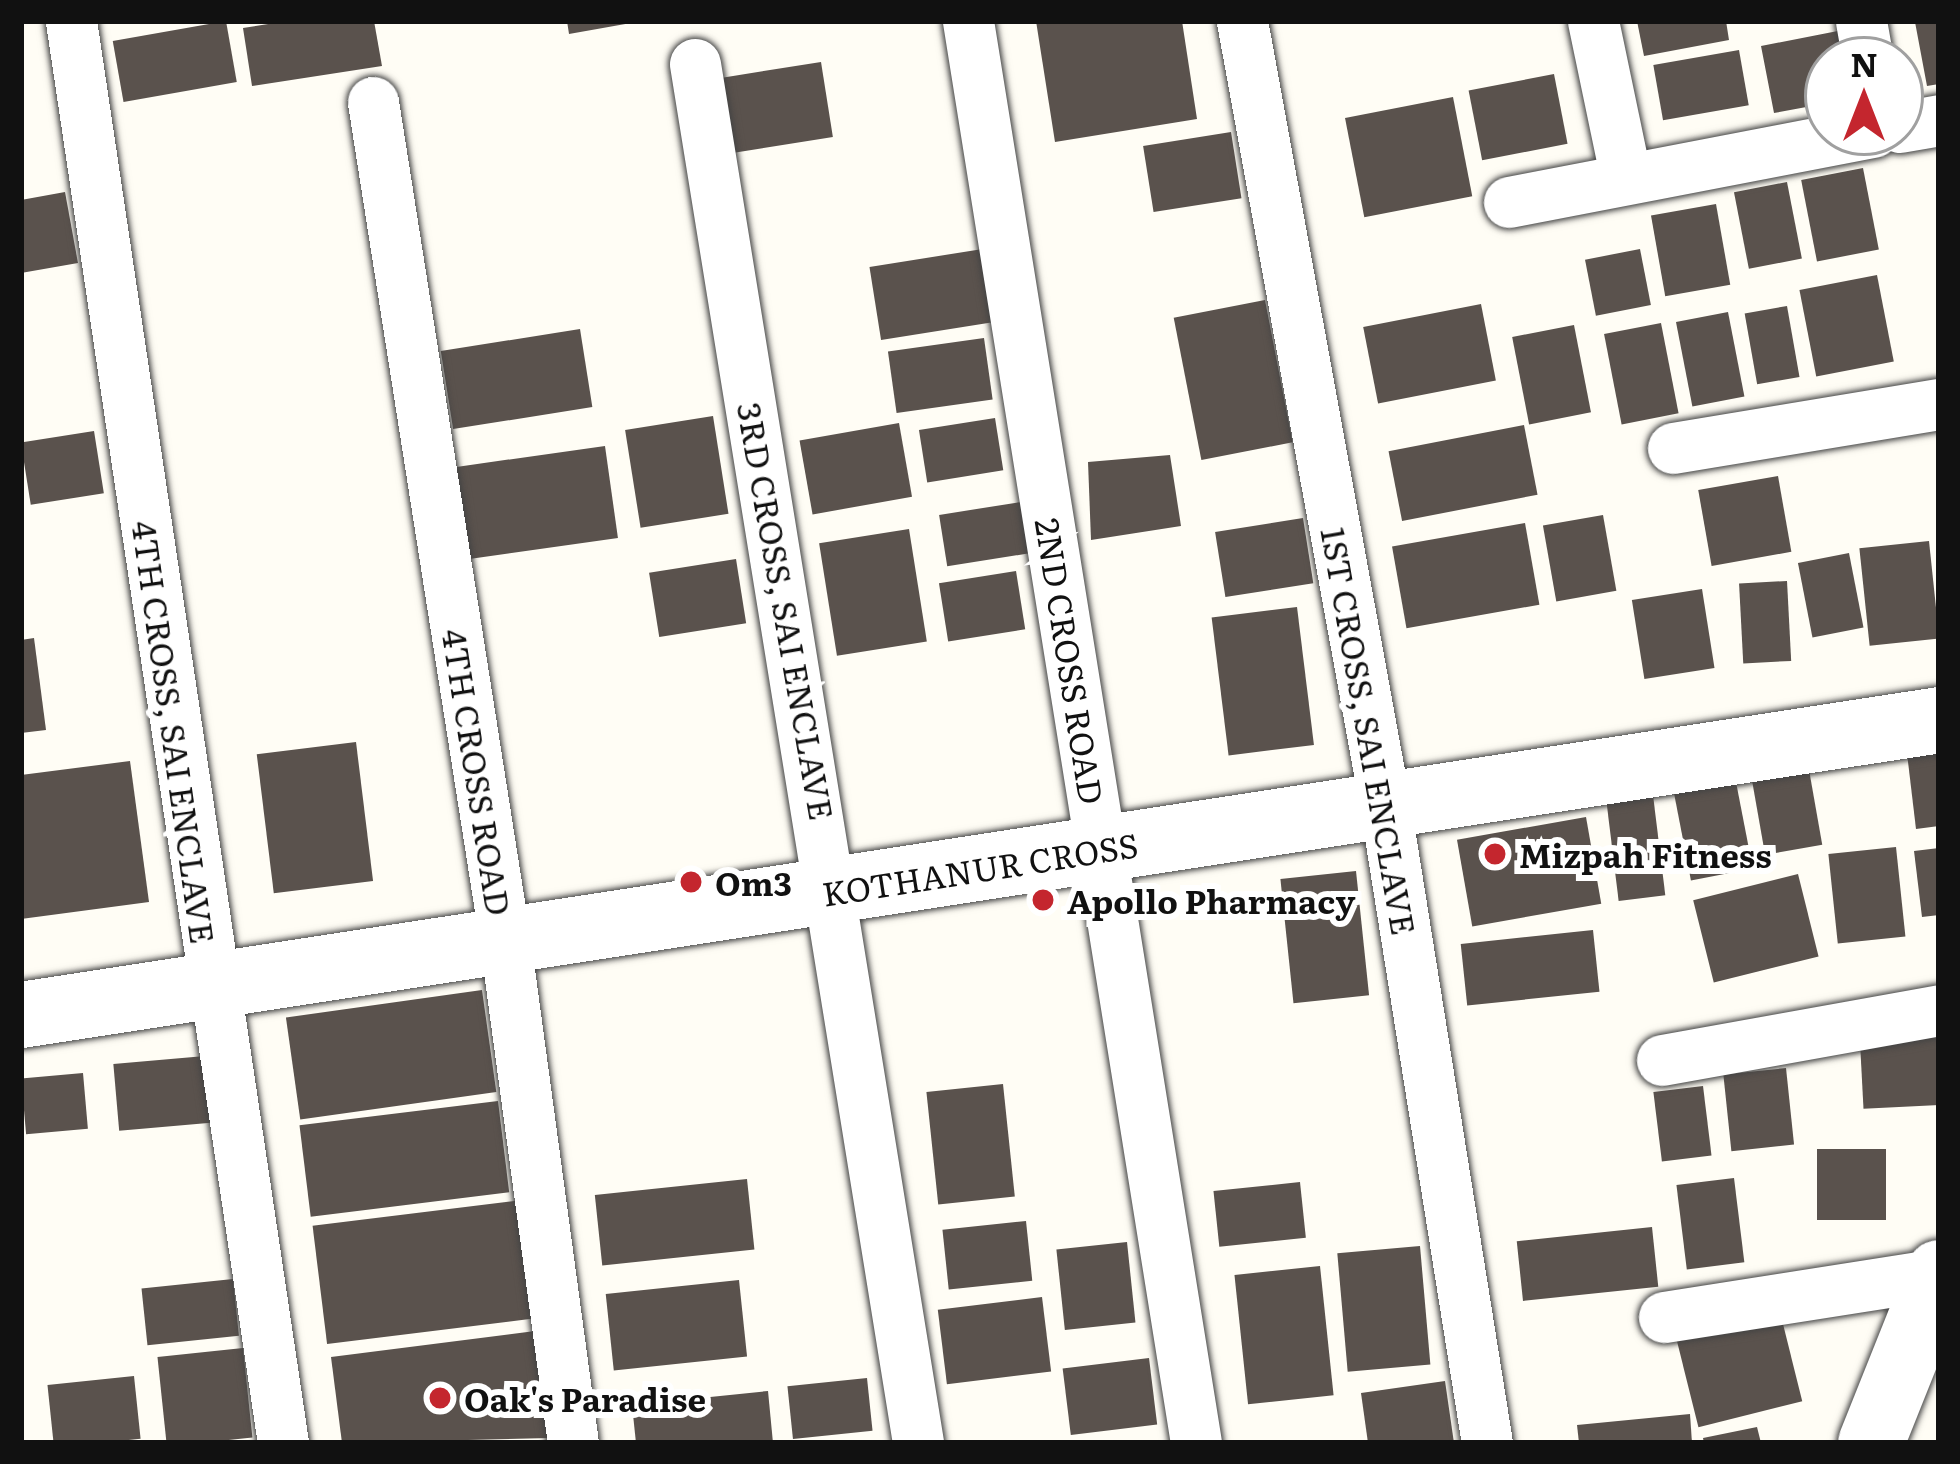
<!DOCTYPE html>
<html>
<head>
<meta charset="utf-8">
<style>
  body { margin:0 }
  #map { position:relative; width:1960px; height:1464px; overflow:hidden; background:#fffdf5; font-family:Literata,serif }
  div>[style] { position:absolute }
  .building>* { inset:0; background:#5a524d; transform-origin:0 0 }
  .roads { filter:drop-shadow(0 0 3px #444) drop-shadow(0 0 3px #444) }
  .minor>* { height:51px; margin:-25.5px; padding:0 25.5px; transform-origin:25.5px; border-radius:25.5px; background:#fff }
  .tertiary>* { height:66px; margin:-33px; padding:0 33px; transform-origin:33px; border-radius:33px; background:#fff }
  .dots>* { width:33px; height:33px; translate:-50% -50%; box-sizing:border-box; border:6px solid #fff; border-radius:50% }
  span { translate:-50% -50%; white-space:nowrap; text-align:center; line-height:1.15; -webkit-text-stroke:12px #fff; paint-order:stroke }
  .street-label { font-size:33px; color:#111 }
  .poi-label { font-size:33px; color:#111; font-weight:700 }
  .left { translate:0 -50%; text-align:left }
  .frame { position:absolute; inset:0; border:24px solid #111; pointer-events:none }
  .north { position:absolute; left:1804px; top:36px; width:120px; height:120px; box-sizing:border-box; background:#fff; border:3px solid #a0a0a0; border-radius:50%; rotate:0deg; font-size:33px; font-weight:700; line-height:48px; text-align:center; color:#111 }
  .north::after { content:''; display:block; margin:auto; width:42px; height:54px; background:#c4262e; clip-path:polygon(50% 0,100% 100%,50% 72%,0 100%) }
</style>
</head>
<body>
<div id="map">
  <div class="building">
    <i style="left:226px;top:21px;width:62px;height:115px;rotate:80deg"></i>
    <i style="clip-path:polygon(287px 21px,374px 21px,382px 66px,252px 86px,243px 28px)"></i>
    <i style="clip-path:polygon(567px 21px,631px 21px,631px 23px,569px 34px)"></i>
    <i style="clip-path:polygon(1036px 21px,1182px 21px,1197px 119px,1055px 142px)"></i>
    <i style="clip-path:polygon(1637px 21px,1726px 21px,1729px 40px,1644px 56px)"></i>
    <i style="clip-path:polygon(1939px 21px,1939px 84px,1927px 86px,1915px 22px)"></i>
    <i style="clip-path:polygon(1853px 28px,1860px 60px,1828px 60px,1828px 103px,1774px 113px,1761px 46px)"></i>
    <i style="left:1739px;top:50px;width:56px;height:87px;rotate:80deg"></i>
    <i style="left:821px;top:62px;width:76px;height:100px;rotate:81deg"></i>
    <i style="left:1554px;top:74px;width:71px;height:87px;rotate:79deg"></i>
    <i style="left:1453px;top:97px;width:101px;height:110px;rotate:79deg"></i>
    <i style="left:1231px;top:132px;width:67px;height:89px;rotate:81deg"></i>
    <i style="left:1863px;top:168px;width:83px;height:63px;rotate:79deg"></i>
    <i style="left:1787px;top:182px;width:78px;height:54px;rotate:79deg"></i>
    <i style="clip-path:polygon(65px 192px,78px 263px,21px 273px,21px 200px)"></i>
    <i style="left:1716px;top:204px;width:82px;height:66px;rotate:80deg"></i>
    <i style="left:989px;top:248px;width:74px;height:121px;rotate:81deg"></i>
    <i style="left:1640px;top:249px;width:57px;height:56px;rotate:79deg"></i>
    <i style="left:1877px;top:275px;width:88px;height:79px;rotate:79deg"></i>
    <i style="left:1265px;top:300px;width:145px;height:93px;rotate:79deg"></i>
    <i style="left:1481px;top:304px;width:78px;height:120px;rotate:79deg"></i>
    <i style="left:1787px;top:306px;width:72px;height:43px;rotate:80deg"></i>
    <i style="left:1728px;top:312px;width:86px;height:53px;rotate:79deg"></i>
    <i style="left:1661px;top:323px;width:92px;height:58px;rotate:79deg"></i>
    <i style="left:1574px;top:325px;width:89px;height:63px;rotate:79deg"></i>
    <i style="left:580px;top:329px;width:79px;height:141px;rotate:81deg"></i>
    <i style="left:984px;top:338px;width:62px;height:97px;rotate:82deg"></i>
    <i style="left:713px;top:416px;width:99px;height:89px;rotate:81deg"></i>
    <i style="left:995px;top:418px;width:53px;height:77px;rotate:81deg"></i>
    <i style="left:899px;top:423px;width:75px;height:101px;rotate:80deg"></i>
    <i style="left:1524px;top:425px;width:71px;height:138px;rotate:79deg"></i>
    <i style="left:94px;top:431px;width:63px;height:74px;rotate:81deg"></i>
    <i style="left:605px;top:446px;width:93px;height:150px;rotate:82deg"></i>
    <i style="clip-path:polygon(1170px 455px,1181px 526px,1091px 540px,1088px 462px)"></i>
    <i style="left:1778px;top:476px;width:77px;height:81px;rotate:80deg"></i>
    <i style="left:1027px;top:501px;width:52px;height:89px;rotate:81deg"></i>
    <i style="left:1603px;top:515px;width:77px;height:61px;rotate:80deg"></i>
    <i style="left:1303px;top:518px;width:66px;height:89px;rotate:81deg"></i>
    <i style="left:1525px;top:523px;width:83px;height:135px;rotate:80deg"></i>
    <i style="left:909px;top:529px;width:114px;height:91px;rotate:81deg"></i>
    <i style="left:1929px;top:541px;width:98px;height:70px;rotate:84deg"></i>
    <i style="left:1849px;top:553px;width:76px;height:52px;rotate:79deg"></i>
    <i style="left:736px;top:559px;width:65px;height:88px;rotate:81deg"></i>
    <i style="left:1016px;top:571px;width:59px;height:78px;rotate:81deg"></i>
    <i style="left:1787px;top:581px;width:80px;height:48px;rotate:87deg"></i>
    <i style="left:1702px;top:589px;width:80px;height:71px;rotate:81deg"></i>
    <i style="left:1297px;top:607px;width:139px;height:86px;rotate:83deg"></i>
    <i style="clip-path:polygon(34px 638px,46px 730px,21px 733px,21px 640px)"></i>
    <i style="clip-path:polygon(1939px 741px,1939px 826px,1916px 829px,1906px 745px)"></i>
    <i style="left:356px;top:742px;width:140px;height:100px;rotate:83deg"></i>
    <i style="clip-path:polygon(130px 761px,149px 902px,21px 919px,21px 775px)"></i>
    <i style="left:1808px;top:764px;width:82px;height:58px;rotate:80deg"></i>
    <i style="left:1736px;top:782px;width:88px;height:63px;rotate:79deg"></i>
    <i style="left:1653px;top:795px;width:101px;height:47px;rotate:83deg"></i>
    <i style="left:1586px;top:817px;width:88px;height:131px;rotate:80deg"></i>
    <i style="left:1896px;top:847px;width:90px;height:68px;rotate:84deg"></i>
    <i style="clip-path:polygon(1939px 848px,1939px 915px,1922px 917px,1914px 851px)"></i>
    <i style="left:1356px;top:871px;width:125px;height:76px;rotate:84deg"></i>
    <i style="left:1798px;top:874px;width:85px;height:108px;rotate:76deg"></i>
    <i style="left:1593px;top:930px;width:62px;height:133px;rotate:84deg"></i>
    <i style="left:482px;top:990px;width:103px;height:198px;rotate:82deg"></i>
    <i style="left:1935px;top:1021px;width:84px;height:76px;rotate:87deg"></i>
    <i style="left:205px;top:1056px;width:67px;height:92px;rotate:85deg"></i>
    <i style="left:1786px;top:1068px;width:77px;height:63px;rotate:84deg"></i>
    <i style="left:83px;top:1073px;width:56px;height:62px;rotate:85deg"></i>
    <i style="left:1003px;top:1084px;width:113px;height:77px;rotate:84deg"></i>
    <i style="left:1703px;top:1086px;width:70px;height:50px;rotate:83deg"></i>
    <i style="left:498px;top:1101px;width:92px;height:200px;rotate:83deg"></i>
    <i style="left:1886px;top:1149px;width:71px;height:69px;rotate:90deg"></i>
    <i style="left:1734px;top:1178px;width:85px;height:58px;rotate:83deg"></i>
    <i style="left:747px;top:1179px;width:71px;height:153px;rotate:84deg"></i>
    <i style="left:1300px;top:1182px;width:56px;height:87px;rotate:84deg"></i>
    <i style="left:523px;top:1200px;width:119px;height:212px;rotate:83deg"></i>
    <i style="left:1026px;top:1221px;width:60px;height:84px;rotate:84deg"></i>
    <i style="left:1652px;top:1227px;width:60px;height:136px;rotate:84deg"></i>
    <i style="left:1127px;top:1242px;width:81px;height:71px;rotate:84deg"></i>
    <i style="left:1420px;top:1246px;width:119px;height:83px;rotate:85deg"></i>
    <i style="left:1320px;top:1266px;width:130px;height:86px;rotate:84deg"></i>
    <i style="left:233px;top:1279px;width:57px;height:92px;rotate:84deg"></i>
    <i style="left:739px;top:1280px;width:77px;height:134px;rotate:84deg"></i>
    <i style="left:1042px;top:1297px;width:75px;height:105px;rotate:83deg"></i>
    <i style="left:1780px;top:1312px;width:92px;height:107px;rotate:76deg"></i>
    <i style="clip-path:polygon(535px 1331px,549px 1438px,342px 1443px,331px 1357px)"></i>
    <i style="left:243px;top:1348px;width:90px;height:86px;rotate:84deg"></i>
    <i style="left:1149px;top:1358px;width:67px;height:87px;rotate:83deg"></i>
    <i style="left:134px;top:1376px;width:63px;height:87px;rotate:84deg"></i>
    <i style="left:867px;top:1378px;width:53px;height:80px;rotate:84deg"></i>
    <i style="clip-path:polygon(1445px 1381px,1454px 1443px,1368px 1443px,1361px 1393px)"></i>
    <i style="clip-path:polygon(768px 1391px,773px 1443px,636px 1443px,632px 1405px)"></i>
    <i style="clip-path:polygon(1690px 1414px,1692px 1443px,1579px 1443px,1577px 1425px)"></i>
    <i style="clip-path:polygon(1757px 1427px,1761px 1443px,1704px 1443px,1703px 1438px)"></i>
  </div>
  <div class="roads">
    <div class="minor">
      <i style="left:71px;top:21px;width:1438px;rotate:81.52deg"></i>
      <i style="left:968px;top:21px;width:1440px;rotate:80.89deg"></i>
      <i style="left:1242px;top:21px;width:797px;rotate:79.66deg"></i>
      <i style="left:1385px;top:805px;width:646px;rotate:80.92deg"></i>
      <i style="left:1593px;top:21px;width:161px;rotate:78.2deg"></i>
      <i style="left:1861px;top:21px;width:40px;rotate:80deg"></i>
      <i style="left:695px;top:64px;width:1397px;rotate:80.81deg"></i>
      <i style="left:373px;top:102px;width:849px;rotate:81.06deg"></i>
      <i style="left:505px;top:941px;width:507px;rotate:82.29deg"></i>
      <i style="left:1900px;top:127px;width:40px;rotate:-10deg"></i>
      <i style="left:1509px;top:202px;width:371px;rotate:-10.9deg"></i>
      <i style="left:1673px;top:448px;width:270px;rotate:-9.4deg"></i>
      <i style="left:1662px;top:1060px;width:281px;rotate:-10.2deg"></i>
      <i style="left:1664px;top:1317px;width:278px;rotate:-8.9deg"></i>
    </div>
    <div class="tertiary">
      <i style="left:21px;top:1015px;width:1941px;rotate:-8.74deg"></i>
      <i style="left:1871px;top:1443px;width:183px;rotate:-68.2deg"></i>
    </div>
  </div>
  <div class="dots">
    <i style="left:1495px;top:854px;background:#c4262e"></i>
    <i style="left:691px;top:882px;background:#c4262e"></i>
    <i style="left:1043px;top:900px;background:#c4262e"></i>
    <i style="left:440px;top:1398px;background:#c4262e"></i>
  </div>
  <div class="street-label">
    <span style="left:787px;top:611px;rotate:80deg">3RD CROSS, SAI ENCLAVE</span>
    <span style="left:1071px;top:661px;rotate:81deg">2ND CROSS ROAD</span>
    <span style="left:1370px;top:731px;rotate:80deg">1ST CROSS, SAI ENCLAVE</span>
    <span style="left:175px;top:732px;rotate:82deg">4TH CROSS, SAI ENCLAVE</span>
    <span style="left:478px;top:772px;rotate:81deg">4TH CROSS ROAD</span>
    <span style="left:980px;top:868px;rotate:-9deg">KOTHANUR CROSS</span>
  </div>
  <div class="poi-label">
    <span class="left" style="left:1519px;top:854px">Mizpah Fitness</span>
    <span class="left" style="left:715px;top:882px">Om3</span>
    <span class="left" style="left:1067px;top:900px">Apollo Pharmacy</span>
    <span class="left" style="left:464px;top:1398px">Oak's Paradise</span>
  </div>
  <div class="frame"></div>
  <div class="north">N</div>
</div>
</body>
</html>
